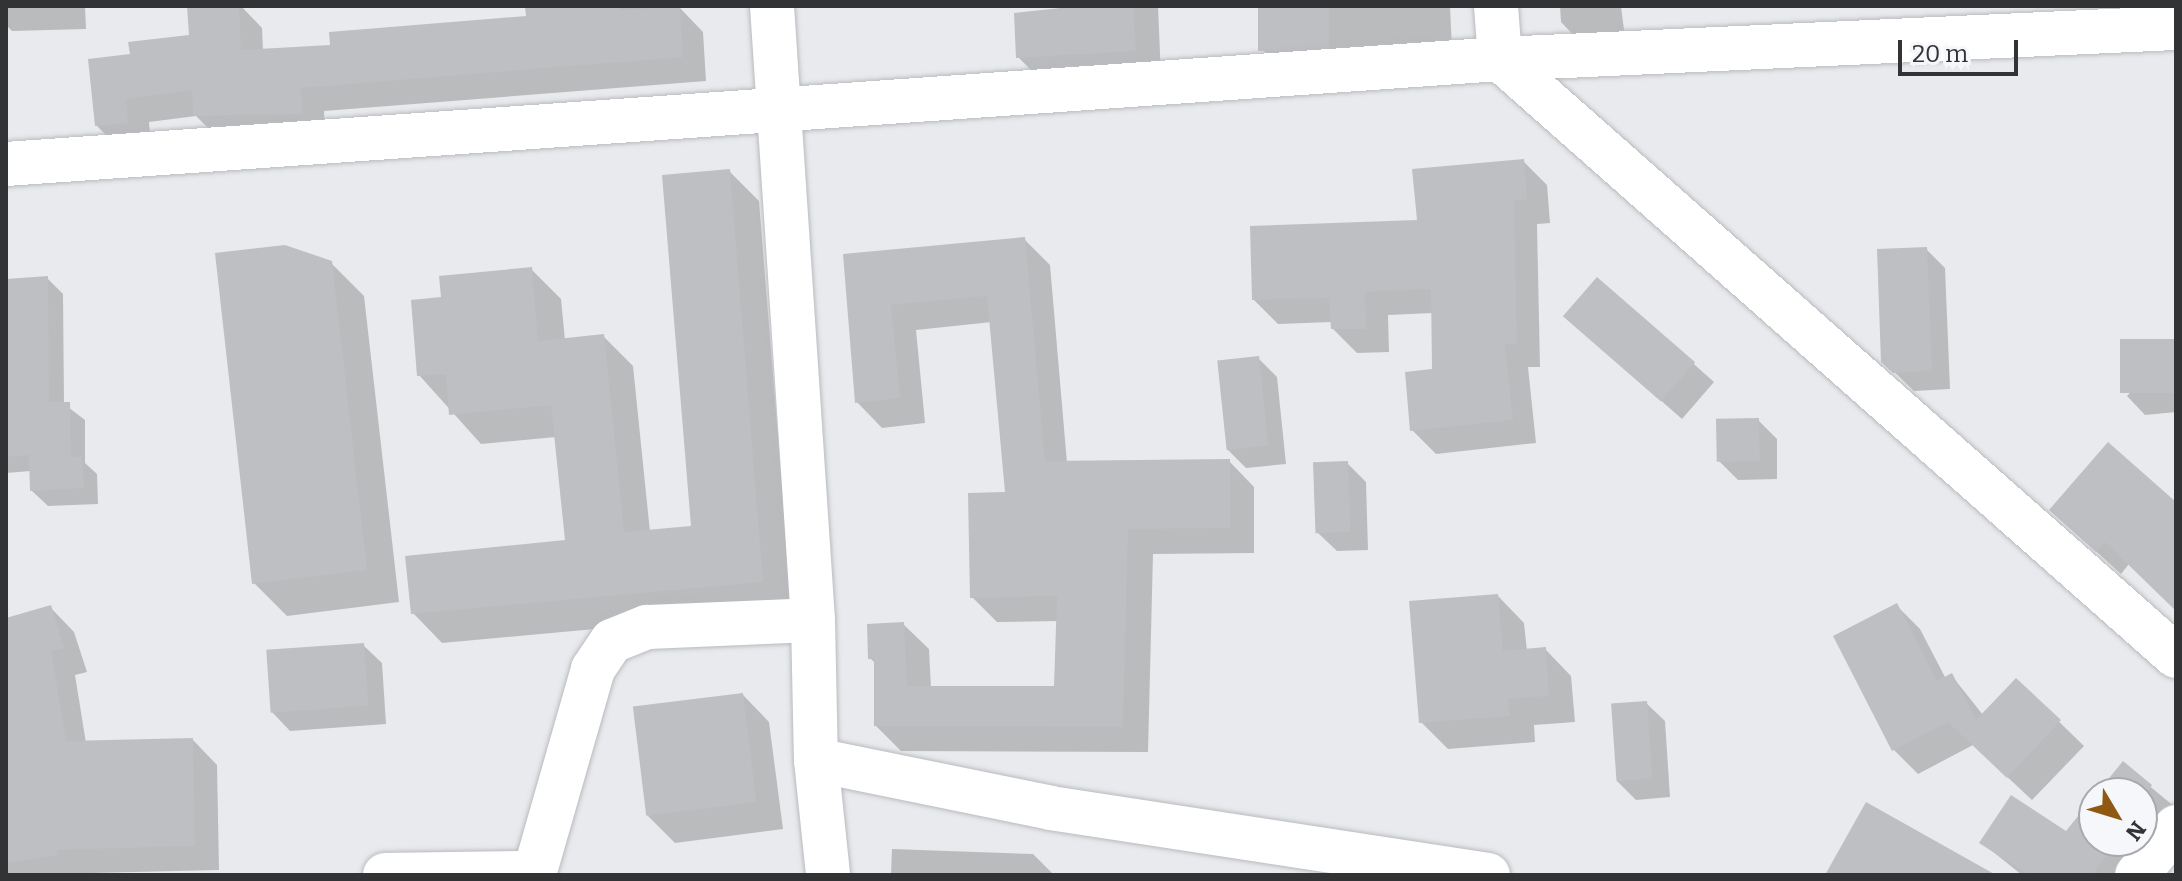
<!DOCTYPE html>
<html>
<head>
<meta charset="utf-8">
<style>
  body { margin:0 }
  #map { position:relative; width:2182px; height:881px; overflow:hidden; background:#e8eaed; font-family:Bitter,serif }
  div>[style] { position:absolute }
  .shadow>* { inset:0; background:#0003 }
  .building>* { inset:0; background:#bebfc2; transform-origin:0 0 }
  .roads { filter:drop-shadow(0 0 2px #b9bbbe) drop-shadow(0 0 2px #b9bbbe) }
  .street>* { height:44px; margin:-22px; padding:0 22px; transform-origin:22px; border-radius:22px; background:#fff }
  span { translate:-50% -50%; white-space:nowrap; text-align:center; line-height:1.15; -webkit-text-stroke:7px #f5f7fa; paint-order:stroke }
  .frame { position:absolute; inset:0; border:8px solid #323334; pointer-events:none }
  .north { position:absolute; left:2078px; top:777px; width:80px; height:80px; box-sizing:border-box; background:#f5f7fa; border:2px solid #a7a9ab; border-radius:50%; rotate:128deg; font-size:22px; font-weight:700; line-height:32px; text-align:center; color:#323334 }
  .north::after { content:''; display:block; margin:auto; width:28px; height:36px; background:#905911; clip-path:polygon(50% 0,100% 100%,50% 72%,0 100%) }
  .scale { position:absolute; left:1898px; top:40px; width:120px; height:36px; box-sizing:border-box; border:4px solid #323334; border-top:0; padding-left:10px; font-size:24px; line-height:28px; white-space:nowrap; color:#323334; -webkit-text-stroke:6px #f5f7fa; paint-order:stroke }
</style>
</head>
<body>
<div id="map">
  <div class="shadow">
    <i style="clip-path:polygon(6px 6px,85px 6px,86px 29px,12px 31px,6px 25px)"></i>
    <i style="clip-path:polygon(189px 6px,241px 6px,262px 28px,263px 51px,332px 47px,528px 18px,527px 6px,680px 8px,703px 32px,706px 81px,324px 111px,325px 137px,219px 139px,196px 116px,149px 122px,151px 146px,121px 150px,97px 126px,132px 56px,191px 36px)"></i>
    <i style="clip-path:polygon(1081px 6px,1158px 6px,1161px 77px,1045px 84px,1018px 57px)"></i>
    <i style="clip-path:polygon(1260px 6px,1450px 6px,1452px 50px,1286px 73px,1263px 50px)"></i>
    <i style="clip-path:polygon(1560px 6px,1621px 6px,1625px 38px,1579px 41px,1561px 22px)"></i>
    <i style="clip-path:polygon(1523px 161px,1547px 185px,1550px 223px,1537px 224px,1540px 367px,1528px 367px,1536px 443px,1436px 454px,1412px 430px,1434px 371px,1433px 313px,1388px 315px,1389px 352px,1357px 353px,1332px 328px,1332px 322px,1278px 324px,1254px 300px,1419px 222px)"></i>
    <i style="clip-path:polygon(729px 171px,759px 201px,792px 611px,442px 643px,413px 613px,567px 541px,556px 437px,481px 444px,419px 375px,443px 299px,531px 269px,561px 299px,565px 340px,603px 336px,633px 366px,650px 532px,693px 528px)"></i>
    <i style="clip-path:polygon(1024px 239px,1050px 265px,1067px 463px,1229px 461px,1254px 487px,1254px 553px,1153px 554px,1148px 752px,901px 751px,876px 726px,876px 664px,870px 658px,903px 624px,929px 649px,931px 688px,1056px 688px,1058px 621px,997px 622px,972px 597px,1007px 494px,992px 322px,916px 330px,925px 423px,882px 428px,857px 402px,845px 256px)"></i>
    <i style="clip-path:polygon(1926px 249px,1945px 268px,1950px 389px,1914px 391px,1883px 361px)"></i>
    <i style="clip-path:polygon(331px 263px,364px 296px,399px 602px,287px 616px,254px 583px)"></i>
    <i style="clip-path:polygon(47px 278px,63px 294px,64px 404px,85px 420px,85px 463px,97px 474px,98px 504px,48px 506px,32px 491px,31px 471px,6px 473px,6px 297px)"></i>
    <i style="clip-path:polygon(1598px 279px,1714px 382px,1682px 419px,1585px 334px)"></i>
    <i style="clip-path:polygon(2176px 341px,2176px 412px,2145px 415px,2127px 396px)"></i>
    <i style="clip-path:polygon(1258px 358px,1277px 377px,1286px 464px,1246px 468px,1227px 449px)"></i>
    <i style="clip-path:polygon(1758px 420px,1777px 439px,1777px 479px,1738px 480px,1719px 461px)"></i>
    <i style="clip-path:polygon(1347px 463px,1366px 482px,1368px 550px,1337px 551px,1318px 533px)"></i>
    <i style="clip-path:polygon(2176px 500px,2176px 609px,2129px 564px,2121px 574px,2051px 510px)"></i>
    <i style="clip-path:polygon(1498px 596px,1524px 623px,1527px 651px,1545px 649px,1571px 676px,1575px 722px,1534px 725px,1535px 742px,1448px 749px,1421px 722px)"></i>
    <i style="clip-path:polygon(1896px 605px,1920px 629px,1946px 679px,1952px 676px,1983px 715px,2016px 680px,2084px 746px,2032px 800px,1973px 745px,1918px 774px,1894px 750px)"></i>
    <i style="clip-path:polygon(50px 607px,74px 632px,87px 672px,75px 675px,86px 743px,193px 740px,217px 765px,219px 870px,6px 875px,6px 620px)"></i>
    <i style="clip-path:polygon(363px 645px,382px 663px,386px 724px,290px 731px,272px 712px)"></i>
    <i style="clip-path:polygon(743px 695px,769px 722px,783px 829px,675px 843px,648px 816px)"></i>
    <i style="clip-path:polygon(1646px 703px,1665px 721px,1670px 797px,1636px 800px,1617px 781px)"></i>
    <i style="clip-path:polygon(2123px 764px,2176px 808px,2124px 875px,2022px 875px,1982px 843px,2066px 834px,2094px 799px,2094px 841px,2142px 841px,2142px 793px,2099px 793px)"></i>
    <i style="clip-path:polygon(892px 849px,1033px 854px,1054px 875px,891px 875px)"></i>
  </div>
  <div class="building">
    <i style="clip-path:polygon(187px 6px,239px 6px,241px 50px,330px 45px,329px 32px,526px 16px,525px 6px,619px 6px,620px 10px,680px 6px,683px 57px,301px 88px,302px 114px,193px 116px,192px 90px,126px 99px,128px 123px,95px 126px,88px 59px,130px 54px,128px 42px,189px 35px)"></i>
    <i style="clip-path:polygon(1079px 6px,1133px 6px,1136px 51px,1016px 58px,1014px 13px)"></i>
    <i style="left:1258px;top:6px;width:71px;height:45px"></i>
    <i style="clip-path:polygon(1524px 159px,1527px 199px,1514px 201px,1517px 344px,1505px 344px,1513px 420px,1410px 431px,1405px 372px,1432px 369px,1431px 289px,1365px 292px,1366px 329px,1331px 329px,1329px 298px,1252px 300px,1250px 226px,1417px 220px,1412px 169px)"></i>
    <i style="clip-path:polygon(730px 169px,763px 582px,411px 614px,405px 556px,565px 540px,551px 405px,449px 415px,446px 374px,417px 376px,411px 300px,441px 297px,439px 276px,532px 267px,538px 341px,604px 334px,624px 532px,691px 526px,662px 175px)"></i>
    <i style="clip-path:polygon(1025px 237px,1045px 461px,1230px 459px,1230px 528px,1128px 529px,1123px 727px,874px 726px,874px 659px,868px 659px,867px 624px,904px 622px,907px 686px,1054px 686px,1057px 596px,970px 598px,968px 493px,1005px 492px,987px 296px,891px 305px,900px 398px,855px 403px,843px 254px)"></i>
    <i style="clip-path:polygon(285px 245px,332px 261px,367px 570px,252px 584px,215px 253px)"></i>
    <i style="clip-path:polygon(1927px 247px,1932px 371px,1893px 373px,1881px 362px,1877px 249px)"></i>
    <i style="clip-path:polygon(48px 276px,49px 402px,70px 402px,71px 457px,82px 456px,84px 488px,30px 491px,29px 455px,6px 457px,6px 279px)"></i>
    <i style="left:1597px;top:277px;width:130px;height:52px;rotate:41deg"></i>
    <i style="left:2176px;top:339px;width:54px;height:56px;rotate:90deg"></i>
    <i style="left:1259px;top:356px;width:90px;height:42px;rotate:84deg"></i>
    <i style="left:1759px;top:418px;width:43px;height:43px;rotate:89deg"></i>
    <i style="clip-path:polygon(2108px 442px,2176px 502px,2176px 611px,2105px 542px,2096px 552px,2049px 510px)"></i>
    <i style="left:1348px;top:461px;width:71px;height:35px;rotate:88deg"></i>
    <i style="clip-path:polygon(1498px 594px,1503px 651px,1546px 647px,1549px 696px,1508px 699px,1510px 716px,1419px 723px,1409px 601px)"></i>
    <i style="clip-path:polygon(1897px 603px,1937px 681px,1952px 673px,1976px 720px,2016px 678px,2061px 720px,2007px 778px,1948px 722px,1892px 751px,1833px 636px)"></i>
    <i style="clip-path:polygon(51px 605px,64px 648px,51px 651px,66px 741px,193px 738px,195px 846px,57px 850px,57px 855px,6px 863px,6px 618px)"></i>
    <i style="left:364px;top:643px;width:63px;height:98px;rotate:86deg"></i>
    <i style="left:743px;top:693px;width:110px;height:111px;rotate:83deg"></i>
    <i style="left:1647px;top:701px;width:78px;height:36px;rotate:86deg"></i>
    <i style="clip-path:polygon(2123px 761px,2152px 785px,2142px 801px,2142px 793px,2097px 793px)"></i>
    <i style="clip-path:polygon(2011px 795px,2066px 831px,2094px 796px,2094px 841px,2115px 841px,2093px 875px,2029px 875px,1979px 843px)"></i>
    <i style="clip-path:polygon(1866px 802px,1996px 875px,1825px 875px)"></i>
  </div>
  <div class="roads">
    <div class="street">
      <i style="left:772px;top:6px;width:615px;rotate:86.18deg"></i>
      <i style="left:813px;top:620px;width:140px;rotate:88.8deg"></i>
      <i style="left:816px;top:760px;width:116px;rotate:84deg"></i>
      <i style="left:1496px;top:6px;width:53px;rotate:85.7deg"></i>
      <i style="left:1500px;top:59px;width:902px;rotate:41.45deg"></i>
      <i style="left:6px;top:164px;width:1498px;rotate:-4.02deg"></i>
      <i style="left:1500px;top:59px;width:677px;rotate:-2.63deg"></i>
      <i style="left:816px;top:760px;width:240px;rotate:11.5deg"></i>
      <i style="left:1051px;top:808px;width:442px;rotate:8.7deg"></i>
      <i style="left:385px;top:875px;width:149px;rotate:-0.8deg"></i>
      <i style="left:534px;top:875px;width:214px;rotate:-74deg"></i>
      <i style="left:593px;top:669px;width:34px;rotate:-56deg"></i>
      <i style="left:612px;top:641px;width:38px;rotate:-22deg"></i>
      <i style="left:647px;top:627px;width:166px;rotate:-2.4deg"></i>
      <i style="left:2137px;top:875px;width:62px;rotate:-50.9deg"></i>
    </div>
  </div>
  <div class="frame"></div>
  <div class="north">N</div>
  <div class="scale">20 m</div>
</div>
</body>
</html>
